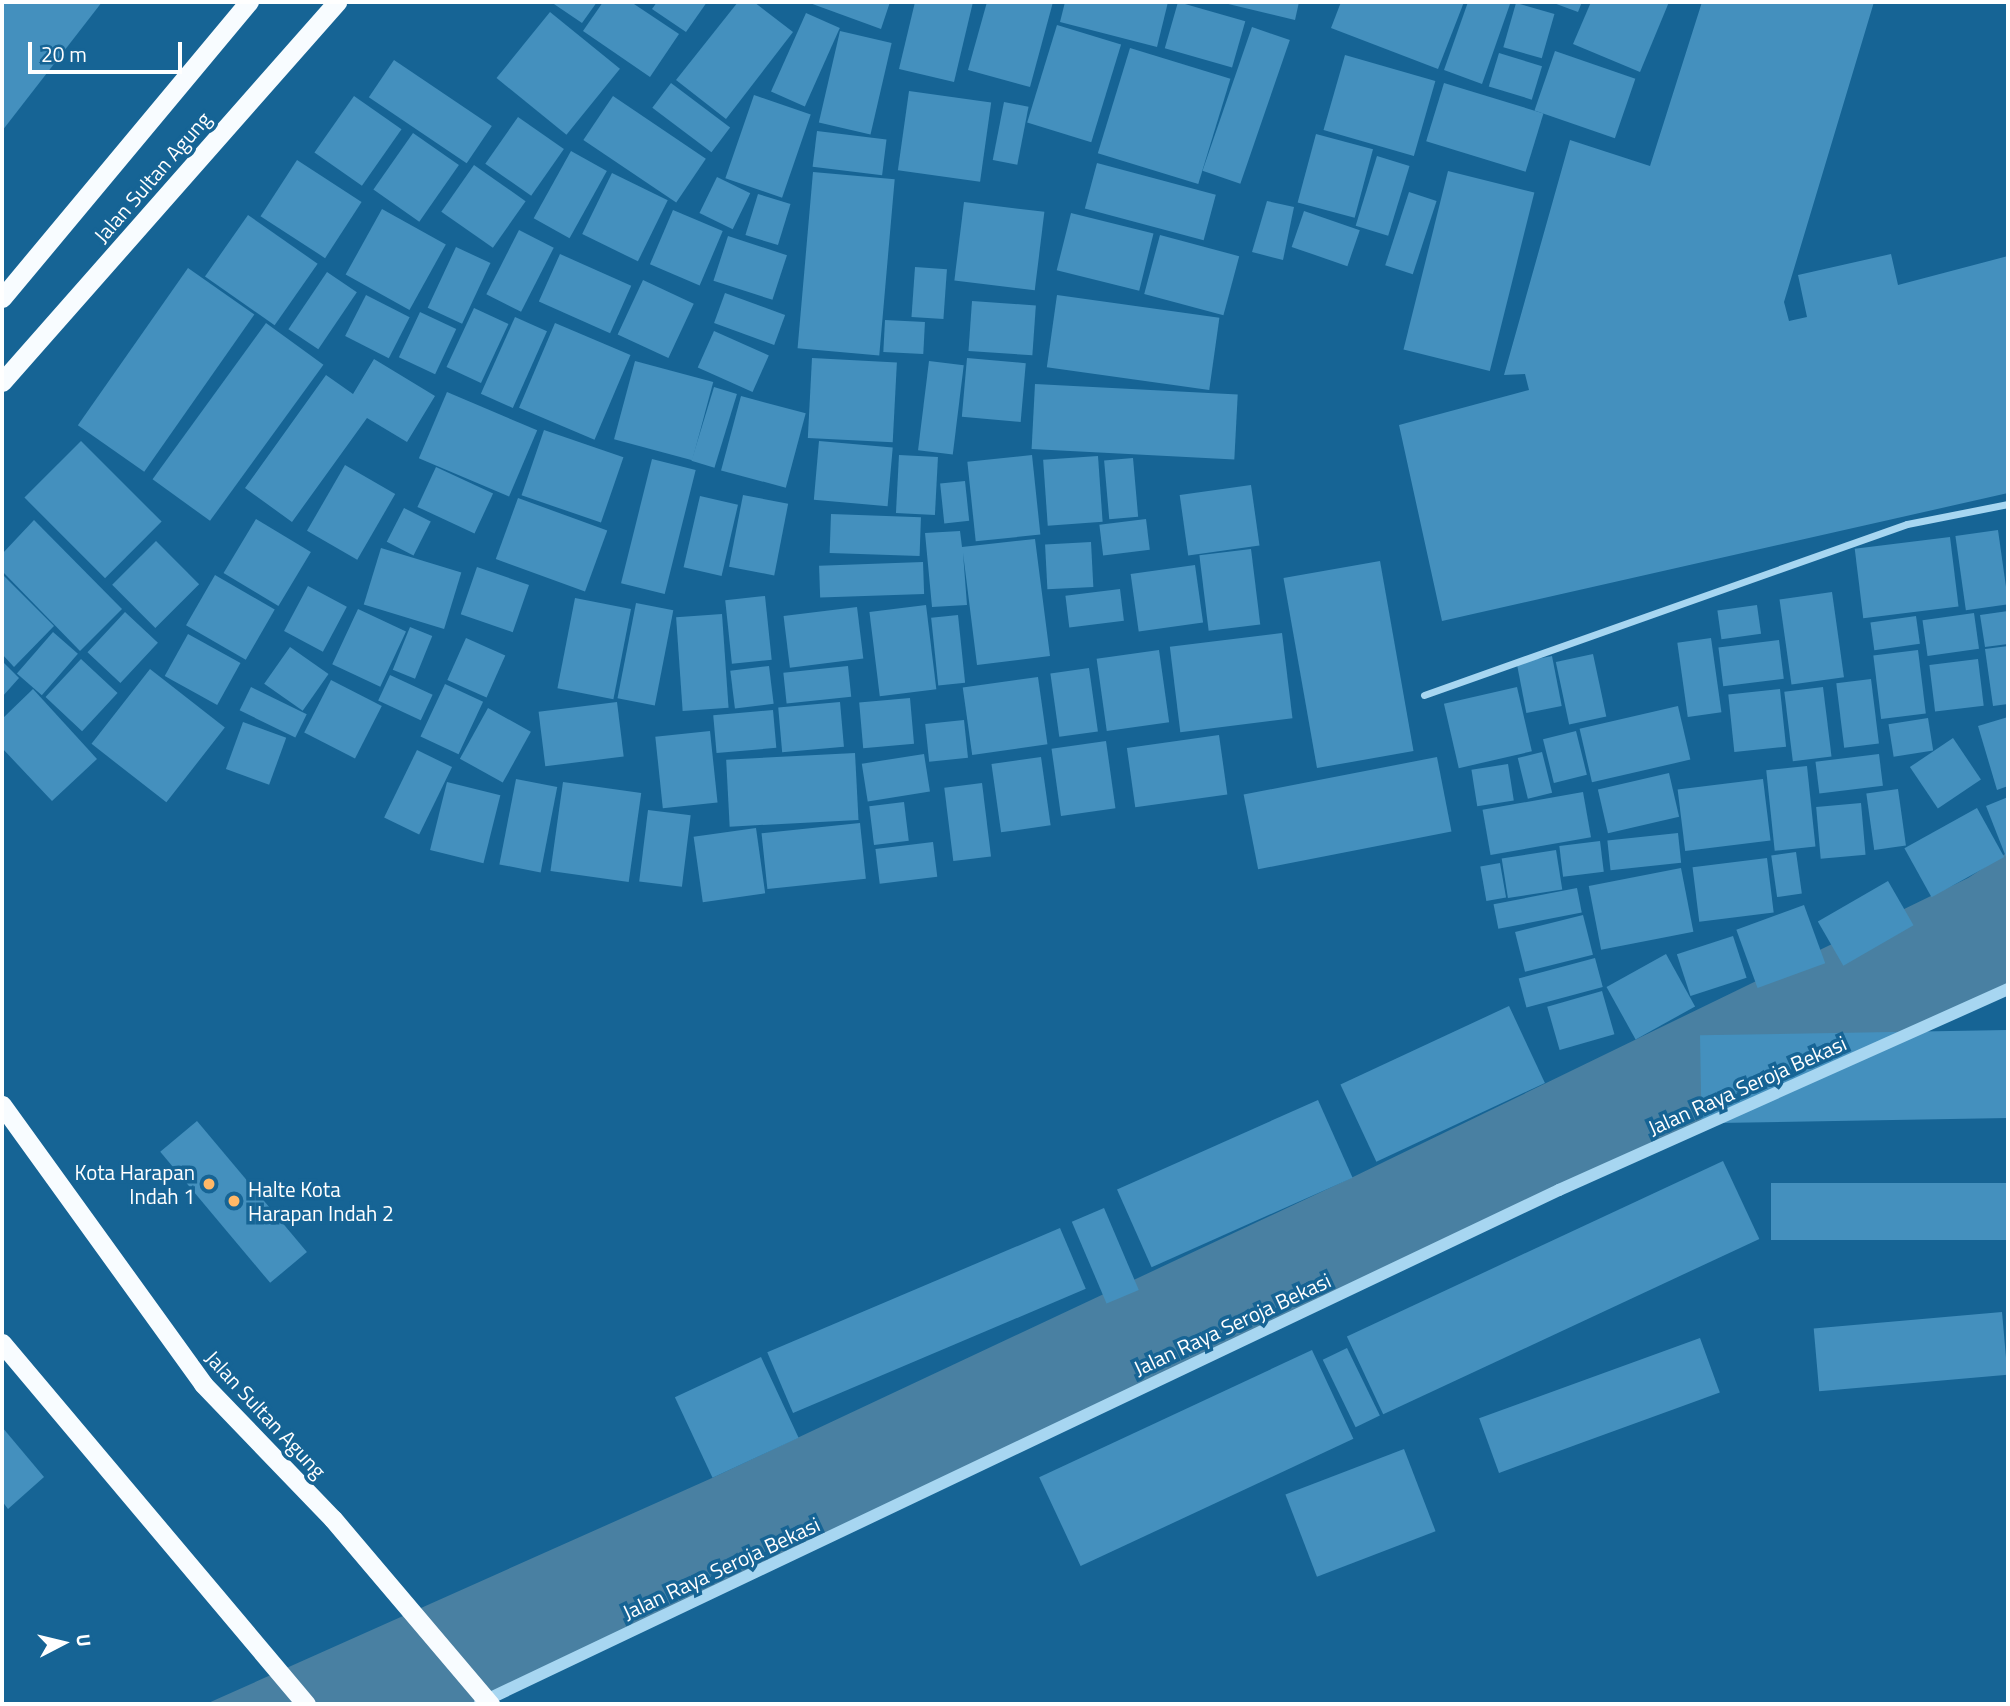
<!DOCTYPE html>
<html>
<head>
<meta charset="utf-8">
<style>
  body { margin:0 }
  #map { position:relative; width:2010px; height:1706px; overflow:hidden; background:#166495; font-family:"Titillium Web",sans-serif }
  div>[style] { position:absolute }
  .water>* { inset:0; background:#4980a2 }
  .building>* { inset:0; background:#4490be; transform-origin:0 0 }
  .minor>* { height:7px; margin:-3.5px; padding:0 3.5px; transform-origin:3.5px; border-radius:3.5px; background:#a7d6f1 }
  .tertiary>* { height:12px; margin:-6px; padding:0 6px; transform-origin:6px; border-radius:6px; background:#a7d6f1 }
  .trunk>* { height:19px; margin:-9.5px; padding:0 9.5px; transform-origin:9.5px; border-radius:9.5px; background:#f8fcff }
  .trunk-bridge>* { height:19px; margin:-9.5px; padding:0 9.5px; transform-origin:9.5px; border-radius:9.5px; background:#f8fcff }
  .dots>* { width:19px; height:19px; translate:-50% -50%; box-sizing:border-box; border:4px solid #166495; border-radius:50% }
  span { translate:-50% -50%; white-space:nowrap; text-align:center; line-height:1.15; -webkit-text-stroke:7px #166495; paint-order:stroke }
  .street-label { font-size:21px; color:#fff }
  .poi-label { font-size:21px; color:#fff }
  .right { translate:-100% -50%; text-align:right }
  .left { translate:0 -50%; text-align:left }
  .frame { position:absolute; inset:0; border:4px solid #fff; pointer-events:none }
  .north { position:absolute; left:28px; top:1608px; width:70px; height:70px; -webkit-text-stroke:5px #166495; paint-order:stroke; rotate:83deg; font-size:19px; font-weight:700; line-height:28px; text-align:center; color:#fff }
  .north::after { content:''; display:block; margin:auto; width:24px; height:32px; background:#fff; clip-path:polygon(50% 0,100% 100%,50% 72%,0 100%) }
  .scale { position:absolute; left:28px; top:42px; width:154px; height:32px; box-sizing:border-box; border:4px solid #fff; border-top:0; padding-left:9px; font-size:21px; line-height:24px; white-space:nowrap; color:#fff; -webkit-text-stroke:5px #166495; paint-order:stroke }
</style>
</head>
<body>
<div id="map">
  <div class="water">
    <i style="clip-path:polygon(2008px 852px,2008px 989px,1721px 1118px,476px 1704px,206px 1704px,712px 1478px,1353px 1177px,1968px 878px)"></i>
  </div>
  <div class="building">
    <i style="clip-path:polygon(2px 2px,102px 2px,2px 131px)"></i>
    <i style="clip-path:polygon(551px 2px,597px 2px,582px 23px)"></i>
    <i style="clip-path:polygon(603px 2px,631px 2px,679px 34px,650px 77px,583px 31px)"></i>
    <i style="clip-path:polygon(657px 2px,707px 2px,686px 32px,652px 9px)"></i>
    <i style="clip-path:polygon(738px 2px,754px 2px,793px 32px,726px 119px,676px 80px)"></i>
    <i style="clip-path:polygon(807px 2px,890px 2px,881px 29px)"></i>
    <i style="clip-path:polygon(915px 2px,973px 2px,954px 82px,899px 69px)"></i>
    <i style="clip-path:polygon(987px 2px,1053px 2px,1030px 87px,968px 70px)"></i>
    <i style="clip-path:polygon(1065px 2px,1168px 2px,1157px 47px,1060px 22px)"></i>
    <i style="left:1178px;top:2px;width:70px;height:48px;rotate:16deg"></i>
    <i style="clip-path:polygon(1220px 2px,1299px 2px,1295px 20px)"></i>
    <i style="clip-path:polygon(1341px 2px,1464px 2px,1438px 69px,1331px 28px)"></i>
    <i style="clip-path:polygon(1468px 2px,1510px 4px,1482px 84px,1444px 70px)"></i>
    <i style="clip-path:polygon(1551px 2px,1582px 2px,1578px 12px)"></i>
    <i style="clip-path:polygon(1591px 2px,1669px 2px,1640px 72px,1573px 44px)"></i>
    <i style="clip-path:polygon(1702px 2px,1874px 2px,1784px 302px,1789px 321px,1807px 317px,1798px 275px,1891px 254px,1898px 285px,2008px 256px,2008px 493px,1442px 621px,1399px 425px,1529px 390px,1525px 374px,1504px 375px,1570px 140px,1650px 166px)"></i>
    <i style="left:1516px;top:3px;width:40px;height:46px;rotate:16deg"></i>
    <i style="left:550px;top:12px;width:90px;height:85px;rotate:39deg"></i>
    <i style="left:806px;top:13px;width:37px;height:86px;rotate:24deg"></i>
    <i style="left:1057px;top:25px;width:67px;height:102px;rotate:17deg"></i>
    <i style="left:1252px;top:27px;width:40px;height:152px;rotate:19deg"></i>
    <i style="left:840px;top:31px;width:53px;height:94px;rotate:13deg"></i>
    <i style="left:1130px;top:48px;width:105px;height:110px;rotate:17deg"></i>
    <i style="left:1555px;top:51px;width:85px;height:63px;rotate:19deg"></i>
    <i style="left:1499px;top:53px;width:45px;height:35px;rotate:17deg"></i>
    <i style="left:1345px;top:55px;width:94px;height:78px;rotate:16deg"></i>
    <i style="left:394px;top:60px;width:118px;height:45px;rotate:34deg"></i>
    <i style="left:671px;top:83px;width:74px;height:31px;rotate:37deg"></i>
    <i style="left:1444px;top:83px;width:104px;height:61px;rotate:17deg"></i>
    <i style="left:909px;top:91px;width:83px;height:80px;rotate:8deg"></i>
    <i style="left:754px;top:95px;width:60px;height:88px;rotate:19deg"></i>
    <i style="left:354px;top:96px;width:58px;height:69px;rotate:35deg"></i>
    <i style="left:613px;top:96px;width:112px;height:53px;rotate:34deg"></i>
    <i style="left:1004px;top:102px;width:25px;height:59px;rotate:11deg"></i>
    <i style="left:518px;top:117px;width:56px;height:57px;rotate:35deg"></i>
    <i style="left:817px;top:131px;width:70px;height:36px;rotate:7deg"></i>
    <i style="left:413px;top:133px;width:56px;height:69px;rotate:35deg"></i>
    <i style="left:1316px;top:134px;width:59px;height:71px;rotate:15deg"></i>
    <i style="left:571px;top:151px;width:41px;height:77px;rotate:29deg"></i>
    <i style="left:1377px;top:156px;width:34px;height:73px;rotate:17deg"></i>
    <i style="left:297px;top:160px;width:77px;height:67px;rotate:33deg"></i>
    <i style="left:1097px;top:163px;width:123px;height:47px;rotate:15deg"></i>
    <i style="left:474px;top:165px;width:63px;height:57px;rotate:35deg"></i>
    <i style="left:1448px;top:171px;width:89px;height:184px;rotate:14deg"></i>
    <i style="left:813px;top:172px;width:82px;height:177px;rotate:5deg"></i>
    <i style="left:612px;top:173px;width:62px;height:68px;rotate:26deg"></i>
    <i style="left:717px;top:177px;width:37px;height:40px;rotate:26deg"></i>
    <i style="left:1409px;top:192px;width:29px;height:77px;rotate:18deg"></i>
    <i style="left:758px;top:194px;width:34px;height:43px;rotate:17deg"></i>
    <i style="clip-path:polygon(1267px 201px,1294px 207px,1283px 260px,1252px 252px)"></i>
    <i style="left:964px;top:202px;width:81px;height:79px;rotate:7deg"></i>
    <i style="left:382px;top:209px;width:73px;height:75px;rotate:29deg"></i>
    <i style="left:673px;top:210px;width:54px;height:59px;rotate:23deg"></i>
    <i style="left:1304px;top:211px;width:59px;height:38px;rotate:19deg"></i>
    <i style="left:1071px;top:213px;width:85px;height:59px;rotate:14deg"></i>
    <i style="left:248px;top:215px;width:85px;height:75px;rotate:35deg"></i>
    <i style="left:519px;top:230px;width:39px;height:72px;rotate:27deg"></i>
    <i style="left:1160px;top:235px;width:82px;height:61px;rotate:15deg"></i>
    <i style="left:728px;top:236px;width:62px;height:47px;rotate:18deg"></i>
    <i style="left:456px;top:247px;width:38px;height:67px;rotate:25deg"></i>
    <i style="left:560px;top:254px;width:78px;height:52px;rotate:24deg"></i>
    <i style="left:915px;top:267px;width:32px;height:50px;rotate:4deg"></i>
    <i style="left:188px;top:268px;width:81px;height:192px;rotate:35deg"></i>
    <i style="left:327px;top:272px;width:36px;height:69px;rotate:34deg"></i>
    <i style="left:643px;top:280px;width:56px;height:60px;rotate:25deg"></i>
    <i style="left:725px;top:293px;width:64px;height:32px;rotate:20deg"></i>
    <i style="left:366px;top:295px;width:49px;height:46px;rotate:27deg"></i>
    <i style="left:1057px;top:295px;width:164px;height:73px;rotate:8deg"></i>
    <i style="left:972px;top:301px;width:64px;height:50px;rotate:4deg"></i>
    <i style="left:474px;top:308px;width:38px;height:65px;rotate:25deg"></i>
    <i style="left:420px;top:312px;width:40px;height:50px;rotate:25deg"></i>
    <i style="left:515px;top:317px;width:35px;height:84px;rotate:24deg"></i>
    <i style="left:885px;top:320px;width:40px;height:32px;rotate:3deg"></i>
    <i style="left:266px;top:323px;width:71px;height:193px;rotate:36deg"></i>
    <i style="left:555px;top:323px;width:82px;height:92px;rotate:23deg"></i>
    <i style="left:714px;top:331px;width:60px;height:40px;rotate:24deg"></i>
    <i style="left:812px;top:358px;width:85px;height:80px;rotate:3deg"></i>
    <i style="left:967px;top:358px;width:59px;height:59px;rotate:5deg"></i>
    <i style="clip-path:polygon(374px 359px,435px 396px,407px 442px,367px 418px,292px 522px,245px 488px,326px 375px,353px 394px)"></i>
    <i style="left:635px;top:361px;width:81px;height:81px;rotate:15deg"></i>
    <i style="left:929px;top:361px;width:35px;height:90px;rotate:7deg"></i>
    <i style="left:1035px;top:384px;width:203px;height:65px;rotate:3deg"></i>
    <i style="left:714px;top:387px;width:24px;height:77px;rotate:17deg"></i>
    <i style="left:447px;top:392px;width:98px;height:72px;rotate:23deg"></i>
    <i style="left:741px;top:396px;width:67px;height:77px;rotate:15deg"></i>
    <i style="left:544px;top:430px;width:84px;height:69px;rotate:19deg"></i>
    <i style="left:81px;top:441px;width:114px;height:80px;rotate:45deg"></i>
    <i style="left:819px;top:441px;width:74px;height:59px;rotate:5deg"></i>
    <i style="left:899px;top:455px;width:39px;height:58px;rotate:3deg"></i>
    <i style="left:1032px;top:455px;width:80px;height:65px;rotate:84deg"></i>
    <i style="left:1098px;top:456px;width:66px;height:55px;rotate:86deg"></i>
    <i style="left:1133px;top:458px;width:59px;height:29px;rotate:85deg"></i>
    <i style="left:652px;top:459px;width:45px;height:128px;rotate:14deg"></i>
    <i style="left:345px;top:465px;width:58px;height:76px;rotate:30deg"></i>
    <i style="left:436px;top:467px;width:63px;height:44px;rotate:25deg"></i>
    <i style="left:965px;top:481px;width:40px;height:25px;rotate:84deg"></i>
    <i style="left:1251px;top:485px;width:61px;height:72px;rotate:82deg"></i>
    <i style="left:743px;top:495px;width:46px;height:73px;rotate:11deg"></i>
    <i style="left:700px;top:496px;width:39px;height:73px;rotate:13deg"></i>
    <i style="left:518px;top:498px;width:95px;height:65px;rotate:20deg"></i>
    <i style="left:404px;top:508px;width:30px;height:38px;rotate:27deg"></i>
    <i style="left:831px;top:514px;width:90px;height:39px;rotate:2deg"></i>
    <i style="left:256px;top:519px;width:64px;height:63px;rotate:31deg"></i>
    <i style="left:1146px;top:519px;width:31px;height:47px;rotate:83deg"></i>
    <i style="clip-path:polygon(34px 520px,122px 609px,80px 651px,2px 571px,2px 554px)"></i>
    <i style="left:1998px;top:530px;width:75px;height:43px;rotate:82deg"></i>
    <i style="clip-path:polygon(960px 531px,962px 547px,1035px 539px,1050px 656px,977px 665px,963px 553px,967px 605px,932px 607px,925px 533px)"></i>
    <i style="left:1950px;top:537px;width:70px;height:96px;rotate:83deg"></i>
    <i style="left:156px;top:541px;width:61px;height:62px;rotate:45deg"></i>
    <i style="left:1091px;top:542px;width:45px;height:46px;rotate:87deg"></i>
    <i style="left:381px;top:548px;width:84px;height:59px;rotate:17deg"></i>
    <i style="left:1251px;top:549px;width:76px;height:52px;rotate:83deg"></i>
    <i style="left:1380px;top:561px;width:193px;height:98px;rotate:80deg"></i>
    <i style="left:923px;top:562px;width:32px;height:104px;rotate:88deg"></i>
    <i style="left:1195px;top:565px;width:58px;height:65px;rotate:82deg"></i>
    <i style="left:477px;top:567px;width:55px;height:50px;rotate:19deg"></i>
    <i style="clip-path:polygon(2px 574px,54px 626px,14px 667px,2px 654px)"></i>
    <i style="left:215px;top:575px;width:69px;height:58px;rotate:30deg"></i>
    <i style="left:308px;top:586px;width:44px;height:51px;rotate:28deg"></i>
    <i style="left:1120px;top:589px;width:32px;height:55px;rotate:83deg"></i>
    <i style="left:1832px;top:592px;width:86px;height:53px;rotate:82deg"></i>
    <i style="left:765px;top:596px;width:64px;height:40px;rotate:84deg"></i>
    <i style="left:575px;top:598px;width:57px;height:92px;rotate:11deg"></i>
    <i style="left:636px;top:603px;width:38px;height:97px;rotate:11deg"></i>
    <i style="left:926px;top:605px;width:85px;height:57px;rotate:83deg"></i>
    <i style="left:1757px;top:605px;width:29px;height:40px;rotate:82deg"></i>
    <i style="left:857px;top:607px;width:52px;height:74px;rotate:83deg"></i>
    <i style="left:358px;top:609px;width:53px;height:61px;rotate:25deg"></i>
    <i style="clip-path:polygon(2008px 611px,2008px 644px,1985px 647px,1980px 615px)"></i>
    <i style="left:125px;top:612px;width:45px;height:55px;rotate:43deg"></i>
    <i style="left:1974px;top:613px;width:36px;height:52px;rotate:82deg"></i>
    <i style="left:722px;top:614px;width:94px;height:46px;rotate:86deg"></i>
    <i style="left:958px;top:615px;width:68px;height:27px;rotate:84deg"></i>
    <i style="left:1916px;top:616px;width:28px;height:46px;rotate:82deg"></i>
    <i style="left:410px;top:627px;width:24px;height:46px;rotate:22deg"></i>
    <i style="left:53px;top:632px;width:33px;height:55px;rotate:41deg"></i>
    <i style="left:1282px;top:633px;width:86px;height:113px;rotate:83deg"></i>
    <i style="left:188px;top:634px;width:60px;height:48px;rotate:29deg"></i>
    <i style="left:466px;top:638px;width:43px;height:46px;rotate:24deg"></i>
    <i style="left:1711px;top:638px;width:75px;height:34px;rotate:82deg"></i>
    <i style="left:1779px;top:640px;width:39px;height:61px;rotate:83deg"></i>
    <i style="clip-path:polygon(2008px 646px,2008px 704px,1993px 706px,1985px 649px)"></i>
    <i style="left:290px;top:647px;width:47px;height:45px;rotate:35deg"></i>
    <i style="left:1159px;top:650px;width:73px;height:63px;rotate:82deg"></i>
    <i style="left:1918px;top:650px;width:64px;height:45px;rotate:83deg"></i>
    <i style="left:1593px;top:654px;width:64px;height:38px;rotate:78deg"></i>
    <i style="left:1552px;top:656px;width:51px;height:36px;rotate:79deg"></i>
    <i style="left:81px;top:659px;width:50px;height:52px;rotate:43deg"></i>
    <i style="left:1978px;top:659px;width:47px;height:49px;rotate:83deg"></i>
    <i style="clip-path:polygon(2px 661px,19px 678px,2px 697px)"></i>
    <i style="left:769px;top:666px;width:38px;height:39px;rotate:83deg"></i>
    <i style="left:848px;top:666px;width:31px;height:65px;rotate:84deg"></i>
    <i style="left:1089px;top:668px;width:64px;height:39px;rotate:82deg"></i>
    <i style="left:150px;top:669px;width:95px;height:95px;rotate:38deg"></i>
    <i style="left:390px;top:675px;width:47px;height:28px;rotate:25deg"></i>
    <i style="left:1038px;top:677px;width:68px;height:76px;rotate:82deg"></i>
    <i style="left:1871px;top:679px;width:65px;height:35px;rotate:83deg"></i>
    <i style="left:331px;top:680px;width:57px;height:59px;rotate:27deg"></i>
    <i style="left:445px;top:684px;width:42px;height:58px;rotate:25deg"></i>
    <i style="left:251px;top:687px;width:62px;height:26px;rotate:26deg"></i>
    <i style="left:1517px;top:687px;width:66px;height:75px;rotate:77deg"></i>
    <i style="left:1823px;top:687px;width:70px;height:39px;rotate:83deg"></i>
    <i style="clip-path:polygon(33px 689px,97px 759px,52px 801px,2px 748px,2px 719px)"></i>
    <i style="left:1780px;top:689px;width:58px;height:52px;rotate:84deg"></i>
    <i style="left:910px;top:698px;width:46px;height:51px;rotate:85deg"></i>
    <i style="left:617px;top:702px;width:55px;height:79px;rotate:83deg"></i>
    <i style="left:840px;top:702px;width:45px;height:62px;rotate:85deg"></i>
    <i style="left:1678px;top:706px;width:55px;height:101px;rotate:77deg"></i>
    <i style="left:488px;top:708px;width:49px;height:58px;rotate:29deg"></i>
    <i style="left:773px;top:710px;width:38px;height:60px;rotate:85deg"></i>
    <i style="clip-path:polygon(2008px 717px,2008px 786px,1997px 790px,1978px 726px)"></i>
    <i style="left:1928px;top:718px;width:33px;height:40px;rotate:81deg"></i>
    <i style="left:964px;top:720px;width:38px;height:39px;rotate:84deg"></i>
    <i style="left:243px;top:722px;width:46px;height:50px;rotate:20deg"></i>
    <i style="left:710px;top:731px;width:72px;height:55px;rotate:84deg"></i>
    <i style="left:1576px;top:731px;width:45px;height:34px;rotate:76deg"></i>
    <i style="left:1219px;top:735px;width:60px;height:93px;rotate:82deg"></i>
    <i style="left:1953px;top:738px;width:50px;height:52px;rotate:56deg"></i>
    <i style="left:1106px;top:741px;width:68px;height:55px;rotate:82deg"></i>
    <i style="left:417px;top:750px;width:39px;height:75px;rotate:26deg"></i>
    <i style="left:1542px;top:752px;width:42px;height:25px;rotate:76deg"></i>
    <i style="left:855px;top:753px;width:67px;height:129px;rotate:87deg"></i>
    <i style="left:924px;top:754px;width:38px;height:63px;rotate:81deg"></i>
    <i style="left:1879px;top:754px;width:32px;height:64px;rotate:83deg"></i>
    <i style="left:1041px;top:757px;width:69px;height:50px;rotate:82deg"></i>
    <i style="left:1437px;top:757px;width:76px;height:197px;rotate:79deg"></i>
    <i style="left:1508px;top:764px;width:37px;height:37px;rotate:81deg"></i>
    <i style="left:1807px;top:766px;width:81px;height:41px;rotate:84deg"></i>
    <i style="left:1669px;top:773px;width:45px;height:73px;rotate:77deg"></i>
    <i style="left:516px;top:779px;width:42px;height:87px;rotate:11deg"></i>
    <i style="left:1763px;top:779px;width:62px;height:86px;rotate:83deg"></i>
    <i style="left:447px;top:782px;width:55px;height:70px;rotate:14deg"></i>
    <i style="left:563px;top:782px;width:79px;height:90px;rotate:8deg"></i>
    <i style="left:982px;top:783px;width:74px;height:38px;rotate:83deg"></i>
    <i style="left:1898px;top:789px;width:57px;height:32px;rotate:82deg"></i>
    <i style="left:1583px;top:792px;width:46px;height:102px;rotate:80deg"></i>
    <i style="clip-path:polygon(2008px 797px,2008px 856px,2006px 857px,1986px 806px)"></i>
    <i style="left:904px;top:802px;width:39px;height:35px;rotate:83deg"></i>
    <i style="left:1861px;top:803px;width:52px;height:45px;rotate:85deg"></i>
    <i style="left:1977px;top:808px;width:56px;height:83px;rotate:61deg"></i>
    <i style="left:648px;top:810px;width:43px;height:72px;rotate:7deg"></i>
    <i style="left:860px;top:823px;width:56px;height:99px;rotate:84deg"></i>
    <i style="left:756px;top:828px;width:66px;height:63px;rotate:82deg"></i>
    <i style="left:1678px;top:833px;width:30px;height:71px;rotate:84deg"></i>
    <i style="left:1600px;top:841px;width:31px;height:41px;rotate:83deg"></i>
    <i style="left:933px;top:842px;width:35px;height:58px;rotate:83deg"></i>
    <i style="left:1556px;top:850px;width:40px;height:55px;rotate:81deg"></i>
    <i style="left:1796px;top:852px;width:42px;height:25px;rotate:82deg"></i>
    <i style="left:1767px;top:858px;width:55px;height:75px;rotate:83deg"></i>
    <i style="left:1500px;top:863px;width:35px;height:20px;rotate:80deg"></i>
    <i style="left:1681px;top:868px;width:65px;height:94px;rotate:79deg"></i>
    <i style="left:1888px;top:881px;width:51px;height:81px;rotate:60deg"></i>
    <i style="left:1577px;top:888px;width:25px;height:85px;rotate:79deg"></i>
    <i style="left:1804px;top:905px;width:62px;height:72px;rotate:70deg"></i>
    <i style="left:1583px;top:915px;width:41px;height:70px;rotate:76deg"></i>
    <i style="left:1733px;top:936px;width:44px;height:59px;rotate:72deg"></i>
    <i style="left:1666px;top:954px;width:60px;height:68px;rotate:61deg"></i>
    <i style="left:1595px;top:958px;width:30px;height:79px;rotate:75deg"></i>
    <i style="left:1602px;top:991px;width:45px;height:57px;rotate:74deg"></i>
    <i style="left:1509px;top:1006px;width:85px;height:186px;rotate:65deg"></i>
    <i style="left:2007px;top:1030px;width:88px;height:307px;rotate:89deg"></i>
    <i style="left:1318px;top:1100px;width:85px;height:220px;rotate:66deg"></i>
    <i style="left:197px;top:1121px;width:171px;height:48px;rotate:50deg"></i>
    <i style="left:1723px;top:1161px;width:86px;height:415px;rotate:65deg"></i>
    <i style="left:2008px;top:1183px;width:57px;height:237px;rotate:90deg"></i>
    <i style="left:1104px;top:1208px;width:89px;height:35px;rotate:67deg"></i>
    <i style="left:1060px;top:1228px;width:66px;height:318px;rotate:67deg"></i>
    <i style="left:2002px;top:1312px;width:63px;height:189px;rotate:85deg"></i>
    <i style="left:1700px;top:1338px;width:58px;height:235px;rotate:70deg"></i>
    <i style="left:1347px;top:1348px;width:75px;height:27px;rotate:64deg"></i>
    <i style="left:1312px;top:1350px;width:98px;height:301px;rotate:65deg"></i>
    <i style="left:761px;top:1357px;width:89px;height:95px;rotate:65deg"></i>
    <i style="clip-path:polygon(2px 1427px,44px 1477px,8px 1509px,2px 1501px)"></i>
    <i style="left:1404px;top:1449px;width:88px;height:127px;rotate:69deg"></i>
  </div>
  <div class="minor">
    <i style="left:1424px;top:695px;width:512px;rotate:-19.5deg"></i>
    <i style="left:1907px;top:524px;width:103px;rotate:-11.2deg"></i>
  </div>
  <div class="tertiary">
    <i style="left:480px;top:1703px;width:1195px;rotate:-25.43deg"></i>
    <i style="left:1559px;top:1190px;width:492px;rotate:-24.1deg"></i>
  </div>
  <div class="trunk">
    <i style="left:2px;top:298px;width:386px;rotate:-50.2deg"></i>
    <i style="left:2px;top:382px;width:507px;rotate:-48.6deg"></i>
    <i style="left:2px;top:1105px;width:344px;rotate:54.2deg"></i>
    <i style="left:203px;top:1384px;width:187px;rotate:46.1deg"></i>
    <i style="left:2px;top:1343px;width:472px;rotate:49.9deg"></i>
  </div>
  <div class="trunk-bridge">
    <i style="left:333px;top:1519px;width:243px;rotate:49.7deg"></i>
  </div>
  <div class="dots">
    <i style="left:209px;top:1184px;background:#ffb867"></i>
    <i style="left:234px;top:1201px;background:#ffb867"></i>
  </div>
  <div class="street-label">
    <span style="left:152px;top:177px;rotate:-49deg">Jalan Sultan Agung</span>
    <span style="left:1747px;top:1085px;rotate:-24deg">Jalan Raya Seroja Bekasi</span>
    <span style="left:1232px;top:1324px;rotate:-25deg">Jalan Raya Seroja Bekasi</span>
    <span style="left:266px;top:1414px;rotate:47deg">Jalan Sultan Agung</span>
    <span style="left:721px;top:1568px;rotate:-25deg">Jalan Raya Seroja Bekasi</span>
  </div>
  <div class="poi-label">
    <span class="right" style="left:195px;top:1184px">Kota Harapan<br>Indah 1</span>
    <span class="left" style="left:248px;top:1201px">Halte Kota<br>Harapan Indah 2</span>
  </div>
  <div class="frame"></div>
  <div class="north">U</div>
  <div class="scale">20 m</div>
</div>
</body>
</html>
